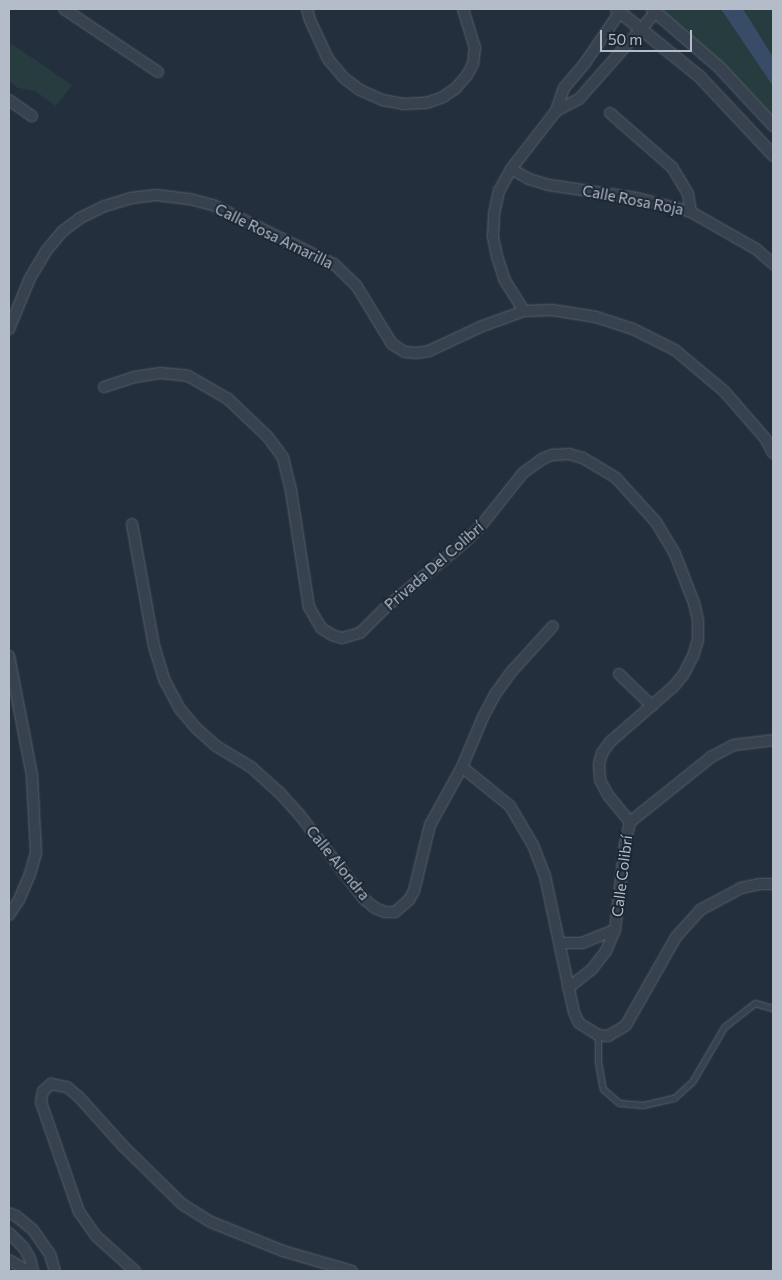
<!DOCTYPE html>
<html>
<head>
<meta charset="utf-8">
<style>
  body { margin:0 }
  #map { position:relative; width:782px; height:1280px; overflow:hidden; background:#242f3e; font-family:Commissioner,sans-serif }
  div>[style] { position:absolute }
  .green>* { inset:0; background:#263c3f }
  .water>* { inset:0; background:#394c67 }
  .roads { filter:drop-shadow(0 0 1px #565f6c) drop-shadow(0 0 1px #565f6c) }
  .service>* { height:5px; margin:-2.5px; padding:0 2.5px; transform-origin:2.5px; border-radius:2.5px; background:#38414e }
  .minor>* { height:10px; margin:-5px; padding:0 5px; transform-origin:5px; border-radius:5px; background:#38414e }
  .tertiary>* { height:11px; margin:-5.5px; padding:0 5.5px; transform-origin:5.5px; border-radius:5.5px; background:#38414e }
  span { translate:-50% -50%; white-space:nowrap; text-align:center; line-height:1.15; -webkit-text-stroke:4px #1d2633; paint-order:stroke }
  .street-label { font-size:15px; color:#b4bcc9 }
  .frame { position:absolute; inset:0; border:10px solid #b4bcc9; pointer-events:none }
  .scale { position:absolute; left:600px; top:30px; width:92px; height:22px; box-sizing:border-box; border:2px solid #b4bcc9; border-top:0; padding-left:6px; font-size:15px; line-height:18px; white-space:nowrap; color:#b4bcc9; -webkit-text-stroke:4px #1d2633; paint-order:stroke }
</style>
</head>
<body>
<div id="map">
  <div class="green">
    <i style="clip-path:polygon(652px 9px,773px 9px,773px 125px)"></i>
    <i style="clip-path:polygon(9px 42px,72px 85px,56px 106px,35px 91px,18px 88px,9px 81px)"></i>
  </div>
  <div class="water">
    <i style="clip-path:polygon(721px 9px,743px 9px,773px 57px,773px 86px)"></i>
  </div>
  <div class="roads">
    <div class="service">
      <i style="left:598px;top:1035px;width:27px;rotate:90deg"></i>
      <i style="left:598px;top:1062px;width:27px;rotate:80deg"></i>
      <i style="left:603px;top:1089px;width:21px;rotate:41deg"></i>
      <i style="left:619px;top:1103px;width:24px;rotate:5deg"></i>
      <i style="left:643px;top:1105px;width:32px;rotate:-13deg"></i>
      <i style="left:674px;top:1098px;width:24px;rotate:-42deg"></i>
      <i style="left:692px;top:1082px;width:64px;rotate:-59.8deg"></i>
      <i style="left:724px;top:1027px;width:39px;rotate:-38deg"></i>
      <i style="left:755px;top:1003px;width:19px;rotate:16deg"></i>
    </div>
    <div class="minor">
      <i style="left:64px;top:9px;width:113px;rotate:33.8deg"></i>
      <i style="left:307px;top:9px;width:11px;rotate:75deg"></i>
      <i style="left:310px;top:20px;width:43px;rotate:65.2deg"></i>
      <i style="left:328px;top:59px;width:25px;rotate:50deg"></i>
      <i style="left:344px;top:78px;width:20px;rotate:37deg"></i>
      <i style="left:360px;top:90px;width:24px;rotate:24deg"></i>
      <i style="left:382px;top:100px;width:22px;rotate:10deg"></i>
      <i style="left:404px;top:104px;width:22px;rotate:-3deg"></i>
      <i style="left:426px;top:103px;width:18px;rotate:-19deg"></i>
      <i style="left:443px;top:97px;width:14px;rotate:-34deg"></i>
      <i style="left:455px;top:89px;width:18px;rotate:-49deg"></i>
      <i style="left:467px;top:75px;width:13px;rotate:-61deg"></i>
      <i style="left:473px;top:64px;width:16px;rotate:-83deg"></i>
      <i style="left:475px;top:48px;width:41px;rotate:-107.1deg"></i>
      <i style="left:9px;top:100px;width:28px;rotate:35deg"></i>
      <i style="left:556px;top:111px;width:26px;rotate:-28deg"></i>
      <i style="left:579px;top:99px;width:116px;rotate:-48.5deg"></i>
      <i style="left:610px;top:113px;width:82px;rotate:41.1deg"></i>
      <i style="left:672px;top:167px;width:31px;rotate:59deg"></i>
      <i style="left:688px;top:194px;width:18px;rotate:81deg"></i>
      <i style="left:511px;top:169px;width:21px;rotate:29deg"></i>
      <i style="left:529px;top:179px;width:21px;rotate:17deg"></i>
      <i style="left:549px;top:185px;width:89px;rotate:8.4deg"></i>
      <i style="left:637px;top:198px;width:56px;rotate:14.5deg"></i>
      <i style="left:691px;top:212px;width:75px;rotate:29.6deg"></i>
      <i style="left:756px;top:249px;width:23px;rotate:41deg"></i>
      <i style="left:524px;top:311px;width:36px;rotate:-122deg"></i>
      <i style="left:505px;top:281px;width:25px;rotate:-108deg"></i>
      <i style="left:497px;top:257px;width:21px;rotate:-101deg"></i>
      <i style="left:493px;top:236px;width:22px;rotate:-87deg"></i>
      <i style="left:494px;top:214px;width:24px;rotate:-78deg"></i>
      <i style="left:499px;top:191px;width:25px;rotate:-61deg"></i>
      <i style="left:511px;top:169px;width:73px;rotate:-52.2deg"></i>
      <i style="left:556px;top:111px;width:24px;rotate:-71deg"></i>
      <i style="left:564px;top:88px;width:33px;rotate:-50deg"></i>
      <i style="left:585px;top:63px;width:65px;rotate:-55.6deg"></i>
      <i style="left:9px;top:329px;width:55px;rotate:-67.6deg"></i>
      <i style="left:30px;top:278px;width:31px;rotate:-59deg"></i>
      <i style="left:46px;top:251px;width:26px;rotate:-50deg"></i>
      <i style="left:63px;top:231px;width:21px;rotate:-37deg"></i>
      <i style="left:80px;top:218px;width:28px;rotate:-26deg"></i>
      <i style="left:105px;top:206px;width:27px;rotate:-17deg"></i>
      <i style="left:131px;top:198px;width:25px;rotate:-7deg"></i>
      <i style="left:156px;top:195px;width:34px;rotate:7deg"></i>
      <i style="left:190px;top:199px;width:24px;rotate:15deg"></i>
      <i style="left:213px;top:205px;width:135px;rotate:26deg"></i>
      <i style="left:334px;top:264px;width:30px;rotate:44deg"></i>
      <i style="left:356px;top:285px;width:69px;rotate:58.6deg"></i>
      <i style="left:392px;top:344px;width:15px;rotate:32deg"></i>
      <i style="left:405px;top:352px;width:12px;rotate:5deg"></i>
      <i style="left:417px;top:353px;width:12px;rotate:-9deg"></i>
      <i style="left:429px;top:351px;width:56px;rotate:-25.2deg"></i>
      <i style="left:480px;top:327px;width:47px;rotate:-20deg"></i>
      <i style="left:524px;top:311px;width:28px;rotate:-2deg"></i>
      <i style="left:552px;top:310px;width:45px;rotate:9deg"></i>
      <i style="left:596px;top:317px;width:39px;rotate:18deg"></i>
      <i style="left:633px;top:329px;width:47px;rotate:26.6deg"></i>
      <i style="left:675px;top:350px;width:64px;rotate:39.9deg"></i>
      <i style="left:724px;top:391px;width:62px;rotate:48.9deg"></i>
      <i style="left:765px;top:438px;width:17px;rotate:62deg"></i>
      <i style="left:104px;top:387px;width:33px;rotate:-18deg"></i>
      <i style="left:135px;top:377px;width:26px;rotate:-9deg"></i>
      <i style="left:161px;top:373px;width:27px;rotate:6deg"></i>
      <i style="left:188px;top:376px;width:46px;rotate:29.9deg"></i>
      <i style="left:228px;top:399px;width:55px;rotate:43.5deg"></i>
      <i style="left:268px;top:437px;width:26px;rotate:54deg"></i>
      <i style="left:283px;top:458px;width:34px;rotate:76deg"></i>
      <i style="left:291px;top:491px;width:117px;rotate:81.2deg"></i>
      <i style="left:309px;top:607px;width:24px;rotate:60deg"></i>
      <i style="left:321px;top:628px;width:13px;rotate:32deg"></i>
      <i style="left:332px;top:635px;width:10px;rotate:17deg"></i>
      <i style="left:342px;top:638px;width:19px;rotate:-16deg"></i>
      <i style="left:360px;top:633px;width:34px;rotate:-45deg"></i>
      <i style="left:384px;top:609px;width:105px;rotate:-39.6deg"></i>
      <i style="left:465px;top:542px;width:21px;rotate:-45deg"></i>
      <i style="left:480px;top:527px;width:69px;rotate:-51.5deg"></i>
      <i style="left:523px;top:473px;width:24px;rotate:-36deg"></i>
      <i style="left:542px;top:459px;width:11px;rotate:-22deg"></i>
      <i style="left:552px;top:455px;width:17px;rotate:-3deg"></i>
      <i style="left:569px;top:454px;width:15px;rotate:16deg"></i>
      <i style="left:583px;top:458px;width:39px;rotate:31deg"></i>
      <i style="left:616px;top:478px;width:59px;rotate:47.7deg"></i>
      <i style="left:656px;top:522px;width:37px;rotate:59deg"></i>
      <i style="left:675px;top:554px;width:53px;rotate:68.8deg"></i>
      <i style="left:694px;top:603px;width:18px;rotate:77deg"></i>
      <i style="left:698px;top:621px;width:19px;rotate:90deg"></i>
      <i style="left:698px;top:640px;width:17px;rotate:107deg"></i>
      <i style="left:693px;top:656px;width:20px;rotate:117deg"></i>
      <i style="left:684px;top:674px;width:17px;rotate:130deg"></i>
      <i style="left:673px;top:687px;width:84px;rotate:138.9deg"></i>
      <i style="left:610px;top:742px;width:14px;rotate:126deg"></i>
      <i style="left:602px;top:753px;width:11px;rotate:105deg"></i>
      <i style="left:599px;top:764px;width:16px;rotate:86deg"></i>
      <i style="left:600px;top:780px;width:17px;rotate:62deg"></i>
      <i style="left:608px;top:795px;width:35px;rotate:51deg"></i>
      <i style="left:132px;top:524px;width:124px;rotate:79.8deg"></i>
      <i style="left:154px;top:646px;width:37px;rotate:73deg"></i>
      <i style="left:165px;top:681px;width:32px;rotate:62deg"></i>
      <i style="left:180px;top:709px;width:25px;rotate:50deg"></i>
      <i style="left:196px;top:728px;width:27px;rotate:42deg"></i>
      <i style="left:216px;top:746px;width:41px;rotate:31deg"></i>
      <i style="left:251px;top:767px;width:38px;rotate:42deg"></i>
      <i style="left:279px;top:792px;width:30px;rotate:48deg"></i>
      <i style="left:299px;top:814px;width:107px;rotate:52.6deg"></i>
      <i style="left:364px;top:899px;width:14px;rotate:39deg"></i>
      <i style="left:375px;top:908px;width:11px;rotate:22deg"></i>
      <i style="left:385px;top:912px;width:10px"></i>
      <i style="left:395px;top:912px;width:18px;rotate:-41deg"></i>
      <i style="left:409px;top:900px;width:10px;rotate:-61deg"></i>
      <i style="left:414px;top:891px;width:68px;rotate:-76.4deg"></i>
      <i style="left:430px;top:825px;width:66px;rotate:-61.1deg"></i>
      <i style="left:462px;top:767px;width:54px;rotate:-67.2deg"></i>
      <i style="left:483px;top:717px;width:27px;rotate:-62deg"></i>
      <i style="left:496px;top:693px;width:29px;rotate:-54deg"></i>
      <i style="left:513px;top:670px;width:59px;rotate:-47.7deg"></i>
      <i style="left:9px;top:656px;width:122px;rotate:79.1deg"></i>
      <i style="left:32px;top:776px;width:77px;rotate:87deg"></i>
      <i style="left:36px;top:853px;width:22px;rotate:106deg"></i>
      <i style="left:30px;top:874px;width:28px;rotate:113deg"></i>
      <i style="left:19px;top:900px;width:18px;rotate:124deg"></i>
      <i style="left:619px;top:674px;width:46px;rotate:44.1deg"></i>
      <i style="left:462px;top:767px;width:62px;rotate:39.1deg"></i>
      <i style="left:510px;top:806px;width:45px;rotate:59.5deg"></i>
      <i style="left:533px;top:845px;width:33px;rotate:69deg"></i>
      <i style="left:545px;top:876px;width:139px;rotate:78deg"></i>
      <i style="left:574px;top:1012px;width:12px;rotate:66deg"></i>
      <i style="left:579px;top:1023px;width:22px;rotate:32deg"></i>
      <i style="left:598px;top:1035px;width:10px;rotate:6deg"></i>
      <i style="left:608px;top:1036px;width:21px;rotate:-31deg"></i>
      <i style="left:626px;top:1025px;width:101px;rotate:-60.4deg"></i>
      <i style="left:676px;top:937px;width:36px;rotate:-48deg"></i>
      <i style="left:700px;top:910px;width:47px;rotate:-28.2deg"></i>
      <i style="left:741px;top:888px;width:19px;rotate:-12deg"></i>
      <i style="left:760px;top:884px;width:13px"></i>
      <i style="left:630px;top:822px;width:104px;rotate:-38.7deg"></i>
      <i style="left:711px;top:757px;width:26px;rotate:-28deg"></i>
      <i style="left:734px;top:745px;width:39px;rotate:-7deg"></i>
      <i style="left:560px;top:943px;width:22px"></i>
      <i style="left:582px;top:943px;width:35px;rotate:-22deg"></i>
      <i style="left:568px;top:988px;width:31px;rotate:-38deg"></i>
      <i style="left:592px;top:969px;width:23px;rotate:-52deg"></i>
      <i style="left:606px;top:951px;width:23px;rotate:-67deg"></i>
      <i style="left:615px;top:930px;width:87px;rotate:-83.4deg"></i>
      <i style="left:625px;top:844px;width:23px;rotate:-77deg"></i>
      <i style="left:9px;top:1213px;width:8px;rotate:23deg"></i>
      <i style="left:16px;top:1216px;width:22px;rotate:39deg"></i>
      <i style="left:33px;top:1230px;width:29px;rotate:55deg"></i>
      <i style="left:50px;top:1254px;width:18px;rotate:74deg"></i>
      <i style="left:9px;top:1233px;width:21px;rotate:45deg"></i>
      <i style="left:24px;top:1248px;width:13px;rotate:61deg"></i>
      <i style="left:30px;top:1259px;width:12px;rotate:76deg"></i>
      <i style="left:9px;top:1260px;width:22px;rotate:30deg"></i>
      <i style="left:135px;top:1271px;width:52px;rotate:-138.1deg"></i>
      <i style="left:96px;top:1236px;width:29px;rotate:-125deg"></i>
      <i style="left:79px;top:1212px;width:116px;rotate:-109.1deg"></i>
      <i style="left:41px;top:1102px;width:11px;rotate:-80deg"></i>
      <i style="left:43px;top:1091px;width:11px;rotate:-41deg"></i>
      <i style="left:51px;top:1084px;width:16px;rotate:11deg"></i>
      <i style="left:67px;top:1087px;width:16px;rotate:40deg"></i>
      <i style="left:79px;top:1097px;width:67px;rotate:48deg"></i>
      <i style="left:124px;top:1147px;width:81px;rotate:44.5deg"></i>
      <i style="left:182px;top:1204px;width:34px;rotate:32deg"></i>
      <i style="left:211px;top:1222px;width:78px;rotate:21.9deg"></i>
      <i style="left:283px;top:1251px;width:72px;rotate:16.2deg"></i>
    </div>
    <div class="tertiary">
      <i style="left:616px;top:9px;width:107px;rotate:38.9deg"></i>
      <i style="left:699px;top:76px;width:108px;rotate:46.9deg"></i>
      <i style="left:652px;top:9px;width:90px;rotate:40.9deg"></i>
      <i style="left:720px;top:68px;width:78px;rotate:47.1deg"></i>
    </div>
  </div>
  <div class="street-label">
    <span style="left:633px;top:200px;rotate:11deg">Calle Rosa Roja</span>
    <span style="left:274px;top:236px;rotate:26deg">Calle Rosa Amarilla</span>
    <span style="left:434px;top:566px;rotate:-41deg">Privada Del Colibrí</span>
    <span style="left:338px;top:863px;rotate:51deg">Calle Alondra</span>
    <span style="left:622px;top:876px;rotate:-83deg">Calle Colibrí</span>
  </div>
  <div class="frame"></div>
  <div class="scale">50 m</div>
</div>
</body>
</html>
